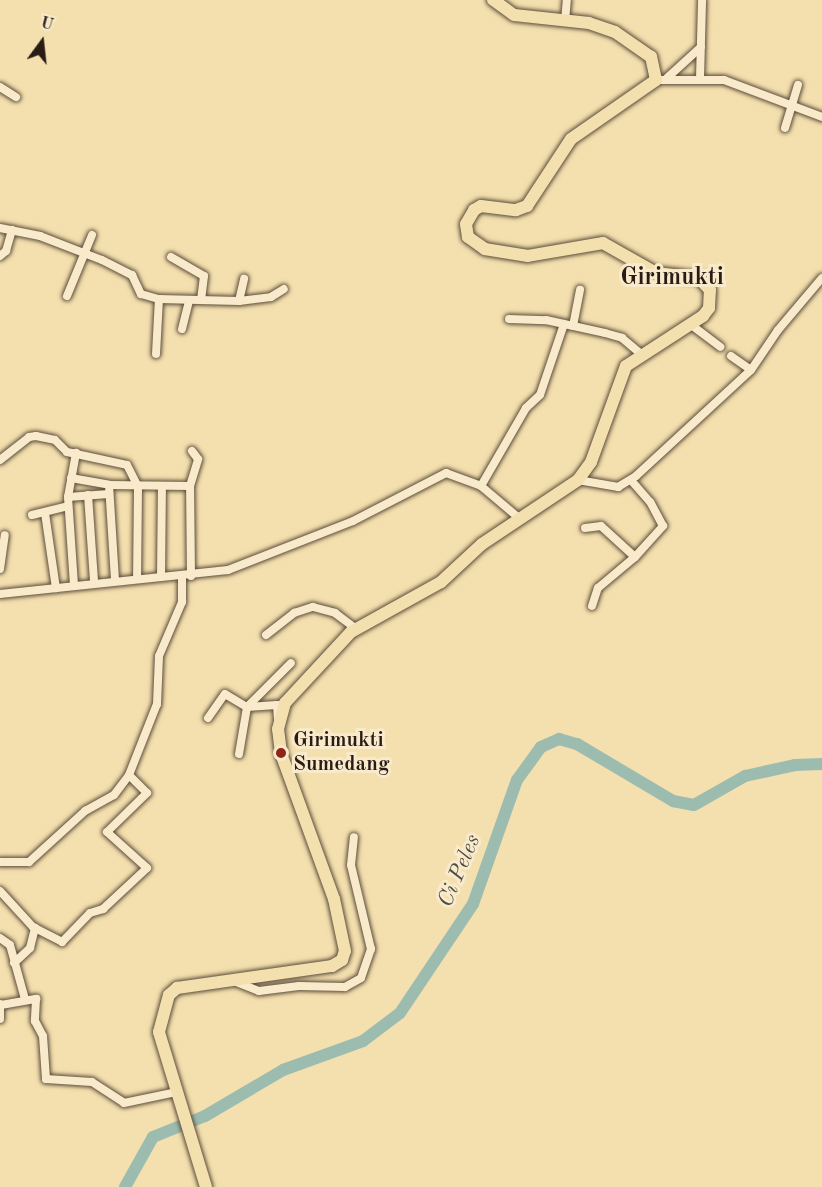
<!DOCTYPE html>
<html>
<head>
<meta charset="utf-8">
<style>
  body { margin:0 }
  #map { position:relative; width:822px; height:1187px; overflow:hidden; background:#f4dfae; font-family:"Old Standard TT",serif }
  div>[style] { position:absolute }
  .river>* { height:12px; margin:-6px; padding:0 6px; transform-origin:6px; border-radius:6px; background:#9cbcb0 }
  .roads { filter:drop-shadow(0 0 2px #5b4d3b) drop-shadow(0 0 2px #5b4d3b) }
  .street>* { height:8px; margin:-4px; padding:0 4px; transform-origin:4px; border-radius:4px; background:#f8eaca }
  .primary>* { height:12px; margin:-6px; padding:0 6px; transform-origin:6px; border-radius:6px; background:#f4dfae }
  .dots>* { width:16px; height:16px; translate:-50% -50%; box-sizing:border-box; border:3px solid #f8eaca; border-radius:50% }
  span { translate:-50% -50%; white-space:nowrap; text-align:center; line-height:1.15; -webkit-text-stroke:6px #f8eaca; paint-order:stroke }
  .poi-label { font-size:21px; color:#281c15; font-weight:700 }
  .left { translate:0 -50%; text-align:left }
  .water-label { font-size:22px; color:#4b4c44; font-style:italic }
  .quarter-label { font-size:24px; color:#281c15; font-weight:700 }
  .north { position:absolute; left:12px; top:12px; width:60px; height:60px; -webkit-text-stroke:4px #f8eaca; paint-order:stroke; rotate:15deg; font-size:16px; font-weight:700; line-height:24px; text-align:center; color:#281c15 }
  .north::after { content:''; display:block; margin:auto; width:21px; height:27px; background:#281c15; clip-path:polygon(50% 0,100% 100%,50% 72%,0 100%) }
</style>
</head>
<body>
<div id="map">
  <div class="river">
    <i style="left:125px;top:1187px;width:57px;rotate:-60.8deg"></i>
    <i style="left:153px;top:1137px;width:56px;rotate:-22deg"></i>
    <i style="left:205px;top:1116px;width:91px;rotate:-30.5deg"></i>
    <i style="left:283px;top:1070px;width:85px;rotate:-19.9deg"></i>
    <i style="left:363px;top:1041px;width:46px;rotate:-37.1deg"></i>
    <i style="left:400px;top:1013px;width:131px;rotate:-56.2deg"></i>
    <i style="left:473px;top:904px;width:132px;rotate:-70.5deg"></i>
    <i style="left:517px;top:780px;width:41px;rotate:-54deg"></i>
    <i style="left:541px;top:747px;width:20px;rotate:-24deg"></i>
    <i style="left:559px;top:739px;width:19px;rotate:16deg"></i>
    <i style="left:577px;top:744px;width:112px;rotate:30.7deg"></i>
    <i style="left:673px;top:801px;width:21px;rotate:11deg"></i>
    <i style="left:694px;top:805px;width:59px;rotate:-29.6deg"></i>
    <i style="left:745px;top:776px;width:51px;rotate:-12.4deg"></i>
    <i style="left:795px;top:765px;width:27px;rotate:-2deg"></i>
  </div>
  <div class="roads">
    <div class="street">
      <i style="left:565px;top:21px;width:21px;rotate:-85deg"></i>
      <i style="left:667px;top:78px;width:46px;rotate:-42.4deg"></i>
      <i style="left:700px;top:79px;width:79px;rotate:-88.5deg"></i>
      <i style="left:656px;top:80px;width:68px"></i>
      <i style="left:724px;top:80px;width:105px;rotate:20.7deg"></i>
      <i style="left:0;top:87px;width:19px;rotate:32deg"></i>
      <i style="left:785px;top:128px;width:45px;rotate:-73.2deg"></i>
      <i style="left:0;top:228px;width:41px;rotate:11.3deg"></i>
      <i style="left:40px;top:236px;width:66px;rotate:21.2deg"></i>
      <i style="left:102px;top:260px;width:34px;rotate:27deg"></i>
      <i style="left:132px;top:275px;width:21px;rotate:65deg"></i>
      <i style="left:141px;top:294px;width:19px;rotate:16deg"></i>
      <i style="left:159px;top:299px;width:80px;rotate:1.4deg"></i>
      <i style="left:239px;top:301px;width:32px;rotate:-7deg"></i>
      <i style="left:271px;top:297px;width:15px;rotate:-32deg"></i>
      <i style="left:0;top:256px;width:8px;rotate:-40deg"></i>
      <i style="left:6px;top:251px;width:22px;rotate:-74deg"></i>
      <i style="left:171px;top:257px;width:38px;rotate:30deg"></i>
      <i style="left:204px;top:276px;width:23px;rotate:97deg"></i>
      <i style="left:67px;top:296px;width:66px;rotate:-67.7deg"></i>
      <i style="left:239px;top:301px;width:23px;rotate:-77deg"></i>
      <i style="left:509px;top:319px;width:37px;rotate:2deg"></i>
      <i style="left:546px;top:320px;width:60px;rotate:12.4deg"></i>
      <i style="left:605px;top:333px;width:18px;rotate:16deg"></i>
      <i style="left:622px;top:338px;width:25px;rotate:40deg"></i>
      <i style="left:690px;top:324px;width:38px;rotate:37deg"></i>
      <i style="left:573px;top:326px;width:37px;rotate:-79deg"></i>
      <i style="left:182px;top:329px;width:29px;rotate:-76deg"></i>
      <i style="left:156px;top:354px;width:55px;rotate:-86.9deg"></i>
      <i style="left:731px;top:356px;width:24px;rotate:35deg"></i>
      <i style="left:0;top:460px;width:37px;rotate:-38deg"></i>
      <i style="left:29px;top:437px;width:7px;rotate:-8deg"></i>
      <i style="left:36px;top:436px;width:19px;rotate:12deg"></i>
      <i style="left:55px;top:440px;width:17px;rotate:45deg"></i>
      <i style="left:67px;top:452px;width:61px;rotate:12.2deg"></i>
      <i style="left:127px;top:465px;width:25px;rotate:63deg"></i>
      <i style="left:138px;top:487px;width:91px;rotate:90.6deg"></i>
      <i style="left:71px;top:478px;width:39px;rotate:10deg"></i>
      <i style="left:578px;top:480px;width:41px;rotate:9.9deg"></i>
      <i style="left:618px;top:487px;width:21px;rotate:-31deg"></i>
      <i style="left:636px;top:476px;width:156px;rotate:-42.7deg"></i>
      <i style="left:751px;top:370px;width:48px;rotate:-56deg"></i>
      <i style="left:778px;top:330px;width:68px;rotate:-49.8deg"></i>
      <i style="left:481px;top:486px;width:90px;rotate:-60deg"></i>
      <i style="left:526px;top:408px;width:19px;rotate:-43deg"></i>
      <i style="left:540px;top:395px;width:75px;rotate:-71.3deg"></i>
      <i style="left:88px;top:495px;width:86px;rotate:86deg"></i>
      <i style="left:68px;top:497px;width:41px;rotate:-4.2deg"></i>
      <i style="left:45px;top:513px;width:76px;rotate:81.7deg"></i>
      <i style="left:32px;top:515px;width:37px;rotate:-14deg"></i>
      <i style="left:585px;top:528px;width:16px;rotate:-7deg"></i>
      <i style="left:601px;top:526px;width:46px;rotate:42.4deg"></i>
      <i style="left:0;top:569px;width:34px;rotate:-82deg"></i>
      <i style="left:191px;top:576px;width:90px;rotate:-90.6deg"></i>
      <i style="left:190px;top:486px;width:28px;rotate:-73deg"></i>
      <i style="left:198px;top:459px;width:10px;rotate:-127deg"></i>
      <i style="left:161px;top:577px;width:91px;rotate:-89.4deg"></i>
      <i style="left:115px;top:580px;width:95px;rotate:-93.6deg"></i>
      <i style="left:109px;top:485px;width:81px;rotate:0.7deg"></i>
      <i style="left:74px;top:585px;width:88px;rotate:-93.9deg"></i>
      <i style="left:68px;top:497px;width:45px;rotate:-79.7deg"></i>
      <i style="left:0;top:594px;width:229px;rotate:-6deg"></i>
      <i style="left:228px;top:570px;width:134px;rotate:-21.4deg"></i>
      <i style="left:353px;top:521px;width:105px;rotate:-27.3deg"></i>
      <i style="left:446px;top:473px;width:37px;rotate:20deg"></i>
      <i style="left:481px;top:486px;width:50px;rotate:40.1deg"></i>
      <i style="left:592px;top:606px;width:19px;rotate:-72deg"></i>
      <i style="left:598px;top:588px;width:48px;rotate:-40deg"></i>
      <i style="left:635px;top:557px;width:42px;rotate:-47.9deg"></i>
      <i style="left:663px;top:526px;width:27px;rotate:-118deg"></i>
      <i style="left:650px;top:502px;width:29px;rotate:-131deg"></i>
      <i style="left:266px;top:635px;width:36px;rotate:-38deg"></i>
      <i style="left:294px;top:613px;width:20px;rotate:-18deg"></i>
      <i style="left:313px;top:607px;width:23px;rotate:15deg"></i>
      <i style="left:335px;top:613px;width:26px;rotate:37deg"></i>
      <i style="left:208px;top:718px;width:29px;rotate:-55deg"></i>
      <i style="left:225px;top:694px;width:26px;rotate:31deg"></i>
      <i style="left:247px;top:707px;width:30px;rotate:-4deg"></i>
      <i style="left:277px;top:705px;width:13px;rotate:86deg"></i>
      <i style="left:239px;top:754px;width:48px;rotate:-80.3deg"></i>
      <i style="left:247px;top:707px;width:62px;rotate:-45deg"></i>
      <i style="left:0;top:862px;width:29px"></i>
      <i style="left:29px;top:862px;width:76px;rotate:-42.3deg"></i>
      <i style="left:85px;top:811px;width:33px;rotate:-29deg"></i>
      <i style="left:114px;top:795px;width:25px;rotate:-53deg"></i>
      <i style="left:129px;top:775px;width:76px;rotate:-68.5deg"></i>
      <i style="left:157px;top:704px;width:48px;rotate:-87.6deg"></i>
      <i style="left:159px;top:656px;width:59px;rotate:-66.9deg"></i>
      <i style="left:182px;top:602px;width:26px;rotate:-90deg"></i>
      <i style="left:0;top:891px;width:49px;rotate:47.5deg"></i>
      <i style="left:33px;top:927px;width:33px;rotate:27deg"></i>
      <i style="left:62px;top:942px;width:40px;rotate:-46deg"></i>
      <i style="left:90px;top:913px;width:14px;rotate:-17deg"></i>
      <i style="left:103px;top:909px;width:60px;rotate:-43deg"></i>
      <i style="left:147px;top:868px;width:54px;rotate:-138deg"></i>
      <i style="left:107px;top:832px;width:56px;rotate:-44.3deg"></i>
      <i style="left:147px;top:793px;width:25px;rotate:-135deg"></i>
      <i style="left:0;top:938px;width:12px;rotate:35deg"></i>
      <i style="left:10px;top:945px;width:56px;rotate:74.5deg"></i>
      <i style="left:14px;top:963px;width:22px;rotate:-43deg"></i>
      <i style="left:30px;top:948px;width:21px;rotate:-76deg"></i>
      <i style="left:234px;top:981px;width:27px;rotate:22deg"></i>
      <i style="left:259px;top:991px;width:40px;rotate:-7.1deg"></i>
      <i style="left:299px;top:986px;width:46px;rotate:1.2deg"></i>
      <i style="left:345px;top:987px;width:18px;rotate:-29deg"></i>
      <i style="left:361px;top:978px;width:31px;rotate:-71deg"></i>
      <i style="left:371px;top:949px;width:86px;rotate:-103.4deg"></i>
      <i style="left:351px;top:865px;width:28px;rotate:-84deg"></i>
      <i style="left:0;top:1004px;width:15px;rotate:90deg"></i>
      <i style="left:1px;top:1005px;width:36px;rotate:-10deg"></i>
      <i style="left:36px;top:999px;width:22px;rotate:93deg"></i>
      <i style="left:35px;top:1021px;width:17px;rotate:62deg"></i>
      <i style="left:43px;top:1036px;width:43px;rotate:86deg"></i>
      <i style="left:46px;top:1079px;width:46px;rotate:3.7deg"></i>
      <i style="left:92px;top:1082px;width:38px;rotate:33deg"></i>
      <i style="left:124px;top:1103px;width:53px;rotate:-11.9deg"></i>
    </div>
    <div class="primary">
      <i style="left:206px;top:1187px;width:162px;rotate:-106.9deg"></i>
      <i style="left:159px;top:1032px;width:38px;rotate:-75deg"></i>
      <i style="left:169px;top:995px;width:11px;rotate:-41deg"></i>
      <i style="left:177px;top:988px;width:157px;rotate:-8.1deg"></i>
      <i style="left:332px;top:966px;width:12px;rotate:-31deg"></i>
      <i style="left:342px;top:960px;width:9px;rotate:-72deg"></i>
      <i style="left:345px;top:951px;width:53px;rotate:-101.9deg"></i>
      <i style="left:334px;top:899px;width:155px;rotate:-110deg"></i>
      <i style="left:281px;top:753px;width:24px;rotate:-97deg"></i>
      <i style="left:278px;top:729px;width:27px;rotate:-75deg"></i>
      <i style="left:285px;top:703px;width:97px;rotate:-47.1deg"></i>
      <i style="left:351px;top:632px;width:103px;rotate:-29.1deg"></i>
      <i style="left:441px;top:582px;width:56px;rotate:-42.8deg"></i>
      <i style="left:482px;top:544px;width:115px;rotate:-33.7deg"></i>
      <i style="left:578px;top:480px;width:22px;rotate:-54deg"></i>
      <i style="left:591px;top:462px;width:102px;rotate:-70deg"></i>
      <i style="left:626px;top:366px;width:92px;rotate:-33deg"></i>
      <i style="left:703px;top:316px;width:10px;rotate:-53deg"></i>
      <i style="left:709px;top:308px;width:18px;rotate:-87deg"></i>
      <i style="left:710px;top:290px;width:16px;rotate:-133deg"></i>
      <i style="left:699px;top:278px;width:43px;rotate:-173.4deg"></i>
      <i style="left:656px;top:273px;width:61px;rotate:-150.5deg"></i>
      <i style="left:603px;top:243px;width:76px;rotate:170.2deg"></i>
      <i style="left:528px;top:256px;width:44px;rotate:-170.8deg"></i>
      <i style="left:485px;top:249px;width:21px;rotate:-145deg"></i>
      <i style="left:468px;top:237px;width:13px;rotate:-99deg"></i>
      <i style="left:466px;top:224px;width:16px;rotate:-60deg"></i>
      <i style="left:474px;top:210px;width:8px;rotate:-30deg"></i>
      <i style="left:481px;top:206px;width:35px;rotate:7deg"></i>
      <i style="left:516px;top:210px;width:12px;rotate:-20deg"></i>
      <i style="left:527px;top:206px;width:80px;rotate:-56.7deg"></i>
      <i style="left:571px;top:139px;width:103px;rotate:-34.8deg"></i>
      <i style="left:656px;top:80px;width:24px;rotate:-102deg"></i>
      <i style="left:651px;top:57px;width:44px;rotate:-145.2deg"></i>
      <i style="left:615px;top:32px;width:28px;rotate:-161deg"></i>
      <i style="left:589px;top:23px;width:75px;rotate:-173.9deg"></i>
      <i style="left:514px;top:15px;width:26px;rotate:-144deg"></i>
    </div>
  </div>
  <div class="dots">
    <i style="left:281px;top:753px;background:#8f2418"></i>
  </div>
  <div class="poi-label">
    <span class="left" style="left:293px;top:753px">Girimukti<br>Sumedang</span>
  </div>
  <div class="water-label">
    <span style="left:460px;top:871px;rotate:-67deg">Ci Peles</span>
  </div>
  <div class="quarter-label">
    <span style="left:672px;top:279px">Girimukti</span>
  </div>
  <div class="north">U</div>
</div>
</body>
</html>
